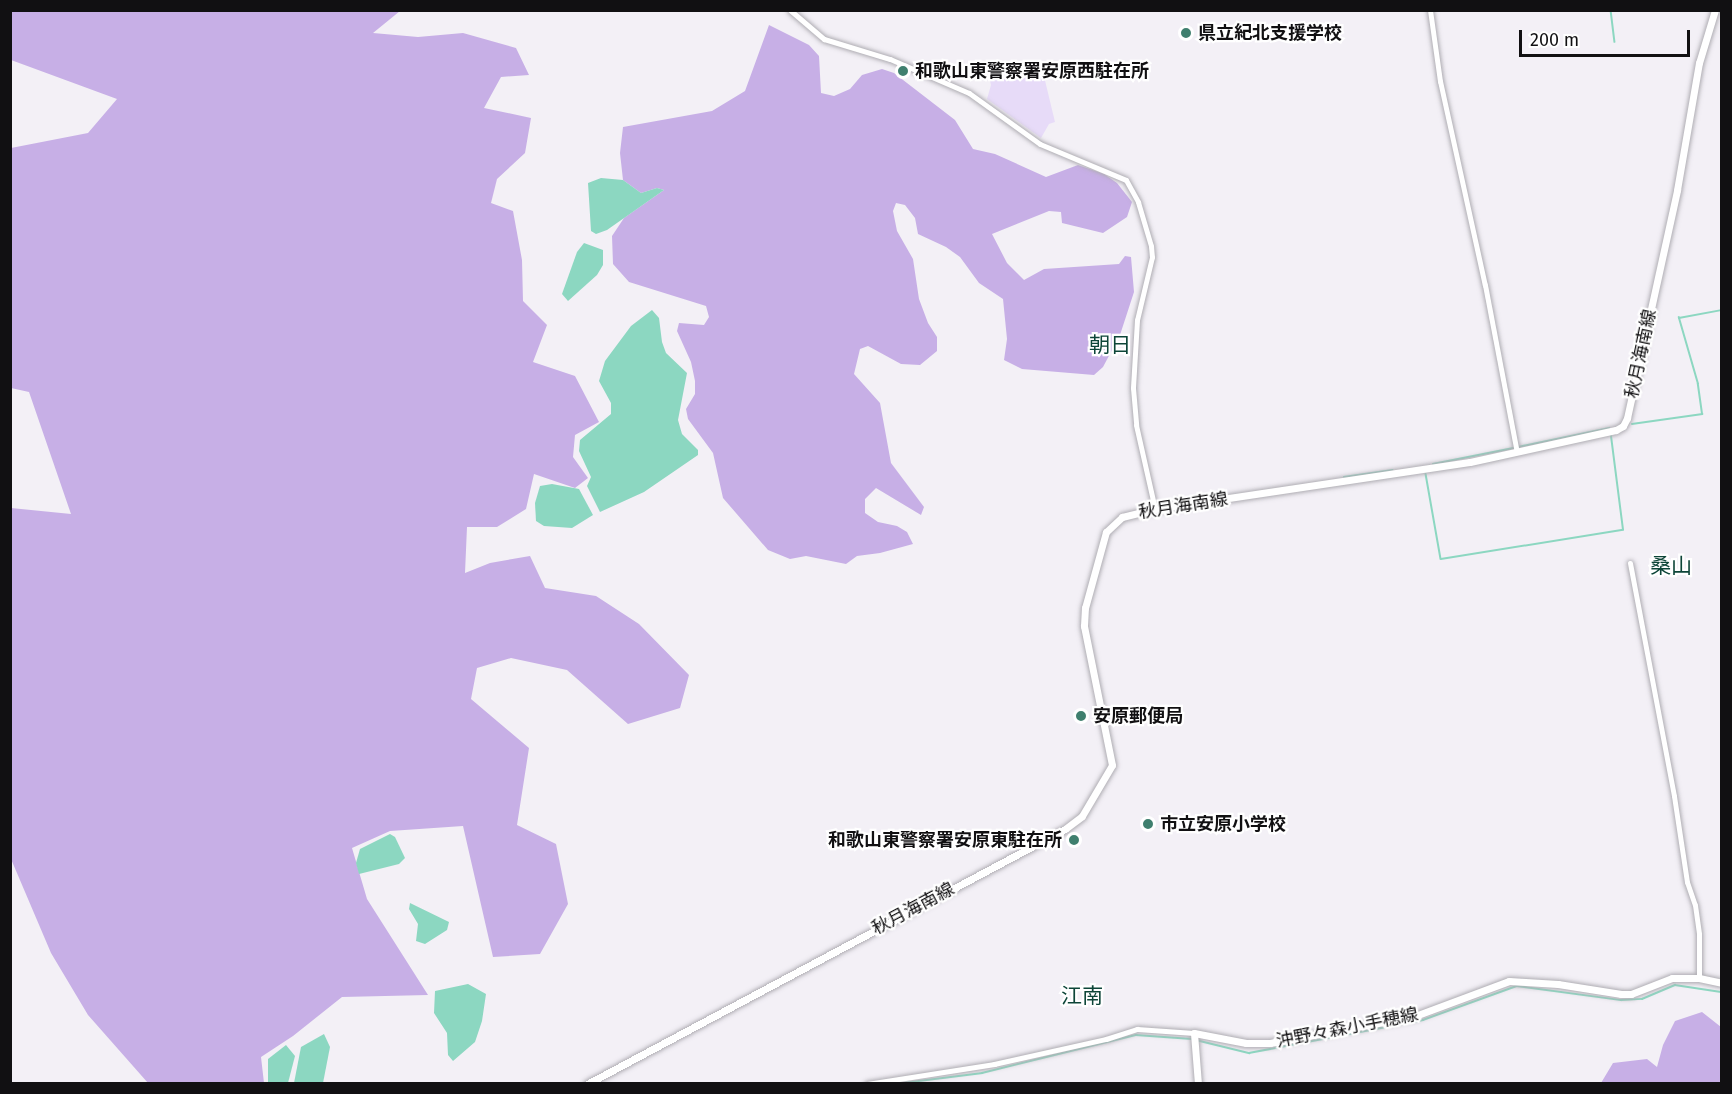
<!DOCTYPE html>
<html>
<head>
<meta charset="utf-8">
<style>
  body { margin:0 }
  #map { position:relative; width:1732px; height:1094px; overflow:hidden; background:#f3f0f6; font-family:"Fira Sans","Noto Sans JP",sans-serif }
  div>[style] { position:absolute }
  .green>* { inset:0; background:#e7dbf8 }
  .forest>* { inset:0; background:#c7afe6 }
  .water>* { inset:0; background:#8cd7c1 }
  .stream>* { height:1.5px; margin:-0.75px; padding:0 0.75px; transform-origin:0.75px; border-radius:0.75px; background:#8cd7c1 }
  .roads { filter:drop-shadow(0 0 2px #afadb3) drop-shadow(0 0 2px #afadb3) }
  .minor>* { height:5px; margin:-2.5px; padding:0 2.5px; transform-origin:2.5px; border-radius:2.5px; background:#fff }
  .major>* { height:7px; margin:-3.5px; padding:0 3.5px; transform-origin:3.5px; border-radius:3.5px; background:#fff }
  .dots>* { width:16px; height:16px; translate:-50% -50%; box-sizing:border-box; border:3px solid #fff; border-radius:50% }
  span { translate:-50% -50%; white-space:nowrap; text-align:center; line-height:1.15; -webkit-text-stroke:4.5px #fff; paint-order:stroke }
  .poi-label { font-size:18px; color:#111012; font-weight:700 }
  .left { translate:0 -50%; text-align:left }
  .right { translate:-100% -50%; text-align:right }
  .street-label { font-size:18px; color:#111012 }
  .quarter-label { font-size:21px; color:#0d4538 }
  .frame { position:absolute; inset:0; border:12px solid #111012; pointer-events:none }
  .scale { position:absolute; left:1519px; top:30px; width:171px; height:27px; box-sizing:border-box; border:3px solid #111012; border-top:0; padding-left:8px; font-size:18px; line-height:21px; white-space:nowrap; color:#111012; -webkit-text-stroke:4px #fff; paint-order:stroke }
</style>
</head>
<body>
<div id="map">
  <div class="green">
    <i style="clip-path:polygon(1039px 67px,1042px 68px,1055px 122px,1049px 124px,1041px 138px,987px 99px,991px 85px,989px 76px,1017px 74px,1021px 70px)"></i>
  </div>
  <div class="forest">
    <i style="clip-path:polygon(11px 10px,400px 11px,373px 33px,418px 37px,463px 33px,516px 48px,529px 75px,501px 77px,484px 108px,531px 118px,525px 153px,497px 179px,491px 203px,513px 211px,522px 260px,523px 301px,547px 325px,533px 362px,575px 376px,599px 422px,575px 435px,573px 457px,588px 478px,575px 488px,534px 474px,526px 509px,497px 527px,467px 527px,465px 573px,490px 563px,530px 556px,545px 588px,596px 596px,639px 624px,689px 675px,680px 708px,628px 724px,567px 670px,511px 658px,477px 668px,471px 699px,529px 748px,517px 825px,556px 844px,568px 904px,540px 954px,493px 957px,463px 826px,390px 831px,352px 848px,367px 899px,428px 995px,342px 997px,293px 1036px,261px 1057px,264px 1083px,148px 1083px,88px 1015px,51px 953px,11px 859px,11px 508px,71px 514px,29px 392px,11px 388px,11px 148px,88px 133px,117px 99px,11px 60px)"></i>
    <i style="clip-path:polygon(769px 25px,809px 45px,819px 56px,821px 93px,834px 96px,850px 89px,862px 75px,882px 69px,894px 73px,955px 120px,973px 149px,995px 154px,1046px 177px,1078px 165px,1104px 174px,1117px 183px,1132px 202px,1127px 217px,1103px 233px,1062px 223px,1061px 212px,1049px 211px,992px 234px,1007px 263px,1024px 280px,1044px 269px,1119px 264px,1125px 256px,1131px 257px,1134px 292px,1120px 335px,1103px 367px,1094px 375px,1022px 369px,1004px 360px,1007px 339px,1003px 299px,979px 283px,960px 257px,946px 247px,918px 234px,915px 218px,905px 205px,896px 203px,893px 211px,897px 231px,913px 259px,919px 299px,928px 323px,937px 337px,937px 351px,920px 365px,901px 364px,868px 346px,860px 349px,854px 374px,880px 403px,891px 463px,924px 507px,921px 515px,876px 488px,865px 499px,865px 513px,878px 522px,897px 526px,907px 532px,913px 544px,880px 553px,857px 556px,846px 564px,806px 556px,790px 559px,768px 550px,723px 498px,713px 453px,688px 419px,686px 409px,695px 394px,695px 381px,691px 362px,677px 331px,679px 323px,704px 325px,709px 317px,706px 306px,629px 282px,613px 264px,612px 236px,624px 218px,664px 190px,657px 188px,641px 193px,623px 180px,620px 153px,623px 127px,712px 111px,745px 91px)"></i>
    <i style="clip-path:polygon(1702px 1012px,1721px 1027px,1721px 1083px,1601px 1083px,1613px 1063px,1647px 1059px,1657px 1067px,1663px 1045px,1675px 1021px)"></i>
  </div>
  <div class="water">
    <i style="clip-path:polygon(601px 178px,623px 180px,641px 193px,657px 188px,664px 190px,607px 230px,596px 234px,591px 231px,588px 183px)"></i>
    <i style="clip-path:polygon(584px 243px,603px 250px,603px 265px,597px 275px,568px 301px,562px 294px,577px 252px)"></i>
    <i style="clip-path:polygon(652px 310px,659px 318px,662px 342px,666px 353px,687px 373px,678px 420px,682px 434px,698px 450px,698px 455px,644px 492px,600px 512px,587px 486px,591px 477px,579px 451px,580px 440px,611px 414px,611px 403px,599px 381px,605px 361px,631px 326px)"></i>
    <i style="clip-path:polygon(552px 484px,579px 489px,593px 515px,572px 528px,544px 526px,536px 521px,535px 503px,540px 486px)"></i>
    <i style="clip-path:polygon(390px 834px,395px 837px,405px 858px,399px 864px,359px 874px,356px 863px,360px 849px)"></i>
    <i style="clip-path:polygon(410px 903px,449px 922px,447px 930px,425px 944px,416px 941px,418px 924px,409px 909px)"></i>
    <i style="clip-path:polygon(468px 984px,486px 994px,482px 1021px,475px 1042px,453px 1061px,448px 1055px,447px 1033px,434px 1013px,435px 991px)"></i>
    <i style="clip-path:polygon(324px 1034px,330px 1047px,323px 1083px,294px 1083px,301px 1047px)"></i>
    <i style="clip-path:polygon(286px 1045px,295px 1056px,288px 1083px,268px 1083px,268px 1059px)"></i>
  </div>
  <div class="stream">
    <i style="left:1611px;top:10px;width:32px;rotate:83deg"></i>
    <i style="left:1632px;top:424px;width:71px;rotate:-8.1deg"></i>
    <i style="left:1702px;top:414px;width:30px;rotate:-98deg"></i>
    <i style="left:1698px;top:384px;width:69px;rotate:-106.1deg"></i>
    <i style="left:1679px;top:318px;width:44px;rotate:-10.5deg"></i>
    <i style="left:1518px;top:447px;width:93px;rotate:-11.8deg"></i>
    <i style="left:1433px;top:464px;width:83px;rotate:-11.2deg"></i>
    <i style="left:1426px;top:474px;width:86px;rotate:80deg"></i>
    <i style="left:1441px;top:559px;width:184px;rotate:-9.1deg"></i>
    <i style="left:1623px;top:530px;width:95px;rotate:-97.3deg"></i>
    <i style="left:1344px;top:477px;width:49px;rotate:-8.1deg"></i>
    <i style="left:1196px;top:1040px;width:55px;rotate:13.8deg"></i>
    <i style="left:1249px;top:1053px;width:177px;rotate:-10.7deg"></i>
    <i style="left:1423px;top:1020px;width:100px;rotate:-19.9deg"></i>
    <i style="left:1517px;top:986px;width:105px;rotate:7.7deg"></i>
    <i style="left:1621px;top:1000px;width:21px;rotate:-3deg"></i>
    <i style="left:1642px;top:999px;width:36px;rotate:-23deg"></i>
    <i style="left:1675px;top:985px;width:48px;rotate:8.5deg"></i>
    <i style="left:895px;top:1084px;width:88px;rotate:-7.2deg"></i>
    <i style="left:982px;top:1073px;width:159px;rotate:-13.9deg"></i>
    <i style="left:1136px;top:1035px;width:56px;rotate:4.1deg"></i>
  </div>
  <div class="roads">
    <div class="minor">
      <i style="left:790px;top:10px;width:45px;rotate:40.5deg"></i>
      <i style="left:824px;top:39px;width:69px;rotate:16.9deg"></i>
      <i style="left:890px;top:59px;width:86px;rotate:23.3deg"></i>
      <i style="left:969px;top:93px;width:87px;rotate:35.7deg"></i>
      <i style="left:1040px;top:144px;width:93px;rotate:22.7deg"></i>
      <i style="left:1126px;top:180px;width:25px;rotate:61deg"></i>
      <i style="left:1138px;top:202px;width:46px;rotate:73.5deg"></i>
      <i style="left:1151px;top:246px;width:11px;rotate:85deg"></i>
      <i style="left:1152px;top:257px;width:65px;rotate:103.4deg"></i>
      <i style="left:1137px;top:320px;width:68px;rotate:93.4deg"></i>
      <i style="left:1133px;top:388px;width:37px;rotate:85deg"></i>
      <i style="left:1136px;top:425px;width:86px;rotate:77.3deg"></i>
      <i style="left:1430px;top:10px;width:72px;rotate:82deg"></i>
      <i style="left:1440px;top:81px;width:209px;rotate:77.6deg"></i>
      <i style="left:1485px;top:285px;width:170px;rotate:79.2deg"></i>
      <i style="left:1630px;top:563px;width:237px;rotate:79.3deg"></i>
      <i style="left:1674px;top:796px;width:87px;rotate:81.4deg"></i>
      <i style="left:1687px;top:882px;width:24px;rotate:71deg"></i>
      <i style="left:1695px;top:905px;width:29px;rotate:82deg"></i>
      <i style="left:1699px;top:934px;width:44px;rotate:90deg"></i>
      <i style="left:867px;top:1084px;width:129px;rotate:-8.9deg"></i>
      <i style="left:994px;top:1064px;width:115px;rotate:-12.6deg"></i>
      <i style="left:1106px;top:1039px;width:33px;rotate:-18deg"></i>
      <i style="left:1137px;top:1029px;width:57px;rotate:4deg"></i>
    </div>
    <div class="major">
      <i style="left:587px;top:1084px;width:542px;rotate:-28.08deg"></i>
      <i style="left:1065px;top:829px;width:21px;rotate:-37deg"></i>
      <i style="left:1082px;top:816px;width:59px;rotate:-59.5deg"></i>
      <i style="left:1112px;top:765px;width:142px;rotate:-101.4deg"></i>
      <i style="left:1084px;top:626px;width:18px;rotate:-87deg"></i>
      <i style="left:1085px;top:608px;width:79px;rotate:-74.6deg"></i>
      <i style="left:1106px;top:532px;width:22px;rotate:-43deg"></i>
      <i style="left:1122px;top:517px;width:34px;rotate:-14deg"></i>
      <i style="left:1155px;top:509px;width:318px;rotate:-8.5deg"></i>
      <i style="left:1470px;top:462px;width:149px;rotate:-12.4deg"></i>
      <i style="left:1616px;top:430px;width:8px;rotate:-30deg"></i>
      <i style="left:1623px;top:426px;width:9px;rotate:-63deg"></i>
      <i style="left:1627px;top:418px;width:233px;rotate:-77.6deg"></i>
      <i style="left:1677px;top:190px;width:129px;rotate:-80.2deg"></i>
      <i style="left:1699px;top:63px;width:55px;rotate:-73.2deg"></i>
      <i style="left:1198px;top:1084px;width:51px;rotate:-94.5deg"></i>
      <i style="left:1194px;top:1033px;width:53px;rotate:10.9deg"></i>
      <i style="left:1246px;top:1043px;width:24px"></i>
      <i style="left:1270px;top:1043px;width:147px;rotate:-10.5deg"></i>
      <i style="left:1415px;top:1016px;width:100px;rotate:-20.4deg"></i>
      <i style="left:1509px;top:981px;width:49px;rotate:3.5deg"></i>
      <i style="left:1558px;top:984px;width:64px;rotate:9deg"></i>
      <i style="left:1621px;top:994px;width:10px"></i>
      <i style="left:1631px;top:994px;width:44px;rotate:-21.3deg"></i>
      <i style="left:1672px;top:978px;width:27px"></i>
      <i style="left:1699px;top:978px;width:24px;rotate:12deg"></i>
    </div>
  </div>
  <div class="dots">
    <i style="left:1186px;top:33px;background:#3f7f6e"></i>
    <i style="left:903px;top:71px;background:#3f7f6e"></i>
    <i style="left:1081px;top:716px;background:#3f7f6e"></i>
    <i style="left:1148px;top:824px;background:#3f7f6e"></i>
    <i style="left:1074px;top:840px;background:#3f7f6e"></i>
  </div>
  <div class="poi-label">
    <span class="left" style="left:1198px;top:33px">県立紀北支援学校</span>
    <span class="left" style="left:915px;top:71px">和歌山東警察署安原西駐在所</span>
    <span class="left" style="left:1093px;top:716px">安原郵便局</span>
    <span class="left" style="left:1160px;top:824px">市立安原小学校</span>
    <span class="right" style="left:1062px;top:840px">和歌山東警察署安原東駐在所</span>
  </div>
  <div class="street-label">
    <span style="left:1641px;top:354px;rotate:-78deg">秋月海南線</span>
    <span style="left:1183px;top:506px;rotate:-9deg">秋月海南線</span>
    <span style="left:913px;top:909px;rotate:-28deg">秋月海南線</span>
    <span style="left:1347px;top:1028px;rotate:-11deg">沖野々森小手穂線</span>
  </div>
  <div class="quarter-label">
    <span style="left:1110px;top:345px">朝日</span>
    <span style="left:1671px;top:566px">桑山</span>
    <span style="left:1082px;top:996px">江南</span>
  </div>
  <div class="frame"></div>
  <div class="scale">200 m</div>
</div>
</body>
</html>
